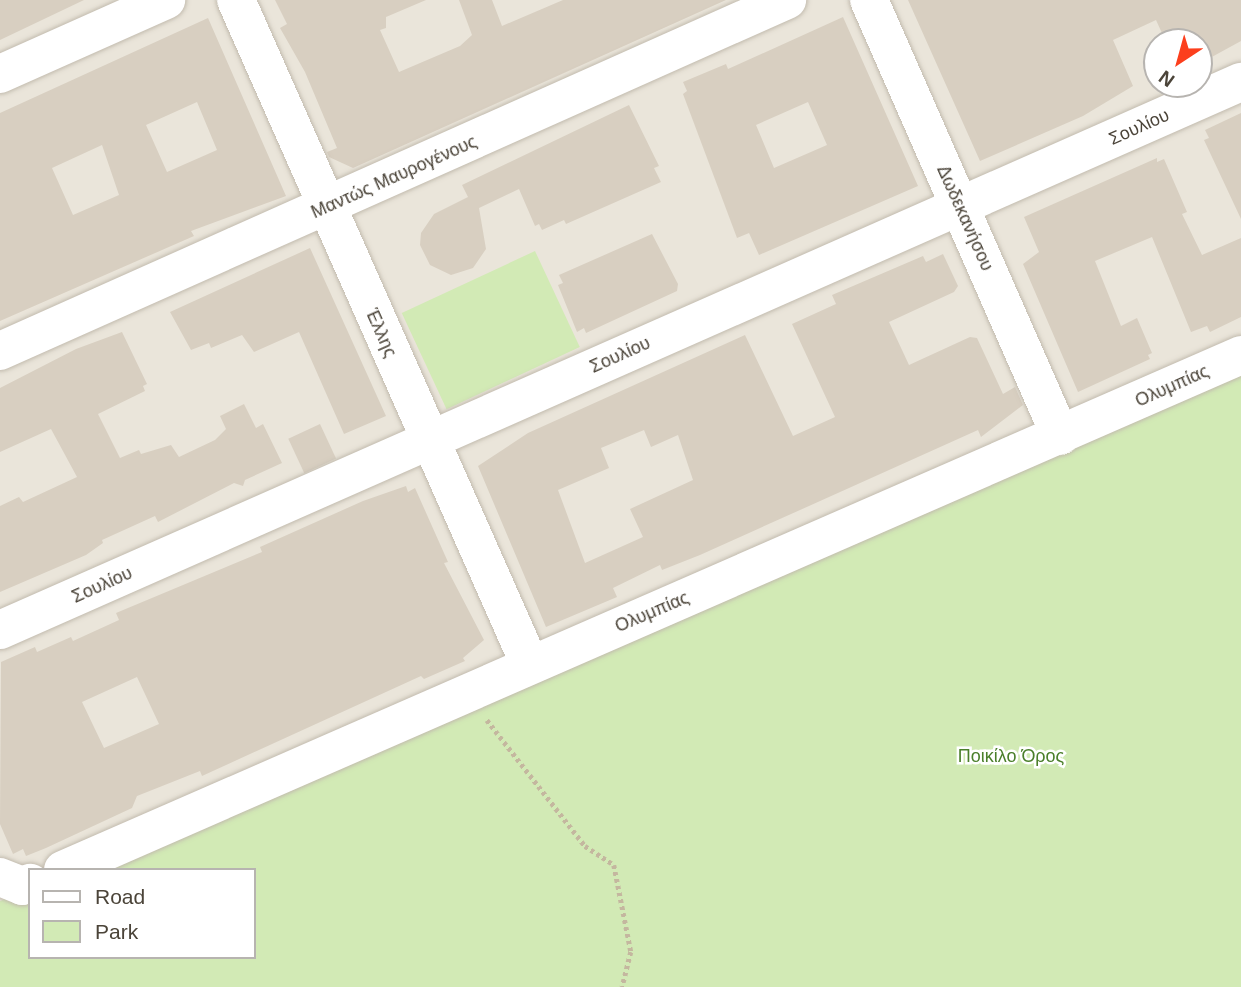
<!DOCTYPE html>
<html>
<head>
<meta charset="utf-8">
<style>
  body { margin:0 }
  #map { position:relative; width:1241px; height:987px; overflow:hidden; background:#f6f3ec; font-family:Helvetica,sans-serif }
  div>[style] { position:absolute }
  .residential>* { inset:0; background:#eae5da }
  .green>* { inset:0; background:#d2eab5; transform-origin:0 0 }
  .building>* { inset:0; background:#d8cfc1; transform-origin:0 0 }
  .path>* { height:4.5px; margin-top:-2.25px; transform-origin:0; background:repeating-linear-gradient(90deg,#c4b79f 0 3.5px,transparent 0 7px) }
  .roads { filter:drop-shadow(0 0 2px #c2bbae) drop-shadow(0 0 2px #c2bbae) }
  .minor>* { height:38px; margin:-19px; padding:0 19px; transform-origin:19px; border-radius:19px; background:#fff }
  span { translate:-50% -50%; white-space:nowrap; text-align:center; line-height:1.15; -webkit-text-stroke:5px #fff; paint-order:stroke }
  .street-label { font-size:18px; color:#4b4439 }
  .park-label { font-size:18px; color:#4a7f2a }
  .legend { position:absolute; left:28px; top:868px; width:228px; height:91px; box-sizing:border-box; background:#fff; border:2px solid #b7b4b0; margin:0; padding:9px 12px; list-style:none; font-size:21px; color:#4b4439 }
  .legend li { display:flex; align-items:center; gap:14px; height:35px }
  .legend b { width:35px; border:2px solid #b7b4b0 }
  .north { position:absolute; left:1143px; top:28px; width:70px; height:70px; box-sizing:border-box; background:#fff; border:2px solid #b7b4b0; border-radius:50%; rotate:216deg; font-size:19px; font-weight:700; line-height:28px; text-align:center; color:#4b4439 }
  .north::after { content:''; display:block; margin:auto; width:24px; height:32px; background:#fc3f1d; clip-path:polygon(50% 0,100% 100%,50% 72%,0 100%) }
</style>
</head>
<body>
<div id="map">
  <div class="residential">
    <i style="clip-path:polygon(evenodd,0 0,1241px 0,1241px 371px,75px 870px,30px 870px,30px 888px,0 901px,0 0,1157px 42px,1199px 42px,1199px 84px,1157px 84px,1157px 42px)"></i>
  </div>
  <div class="green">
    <i style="left:535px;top:251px;width:106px;height:147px;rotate:65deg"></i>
    <i style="clip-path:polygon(1241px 371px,1241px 987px,0 987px,0 901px,30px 888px,30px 957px,254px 957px,254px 870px,75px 870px)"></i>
  </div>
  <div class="building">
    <i style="clip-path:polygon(0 0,84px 0,0 40px)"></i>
    <i style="clip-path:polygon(275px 0,426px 0,386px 17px,386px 28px,380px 30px,399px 72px,460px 46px,472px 35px,459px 0,492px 0,502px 26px,563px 0,726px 0,353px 168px,329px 157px,327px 152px,337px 148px,305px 72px,280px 28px,287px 24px)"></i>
    <i style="clip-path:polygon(908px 0,1241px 0,1241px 41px,1199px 64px,1199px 42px,1166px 42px,1156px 20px,1113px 40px,1133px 86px,1083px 116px,980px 161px)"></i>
    <i style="clip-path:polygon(evenodd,843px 17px,918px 186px,759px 255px,749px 233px,737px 238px,683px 94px,687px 91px,683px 82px,726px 64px,728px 69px,843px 17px,808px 102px,827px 145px,774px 168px,756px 125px,808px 102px)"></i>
    <i style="clip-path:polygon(evenodd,208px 18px,286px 196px,191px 231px,194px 236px,0 321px,0 113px,208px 18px,197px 102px,217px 150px,167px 172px,146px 125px,197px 102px,208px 18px,102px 145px,119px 195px,73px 215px,52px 168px,102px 145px)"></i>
    <i style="clip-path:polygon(629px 105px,659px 166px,654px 168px,661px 182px,566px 224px,564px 220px,542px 230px,539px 224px,535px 226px,519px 189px,479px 208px,486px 249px,473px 268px,451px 275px,430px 265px,420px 245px,421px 233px,434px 214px,468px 197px,462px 185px)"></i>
    <i style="clip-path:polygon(1241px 113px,1241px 219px,1204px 140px,1209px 138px,1205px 130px)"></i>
    <i style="clip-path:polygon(1157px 158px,1157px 162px,1164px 159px,1187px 212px,1182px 214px,1202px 255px,1241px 238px,1241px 317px,1210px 332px,1207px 326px,1191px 332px,1152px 237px,1095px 261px,1121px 326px,1137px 318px,1152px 353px,1148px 355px,1150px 359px,1078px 392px,1023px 264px,1039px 252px,1024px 217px)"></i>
    <i style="clip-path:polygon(652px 234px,678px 284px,677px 291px,586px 333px,584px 328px,577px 332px,558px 285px,563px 283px,559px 275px)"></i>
    <i style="clip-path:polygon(310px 248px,386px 416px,344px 434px,299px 332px,254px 352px,242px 335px,211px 348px,209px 343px,191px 350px,170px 312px)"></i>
    <i style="clip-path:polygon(evenodd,943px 254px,958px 286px,954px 292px,889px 322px,909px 365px,970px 337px,977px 338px,1003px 394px,1015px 387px,1023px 405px,981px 437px,978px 430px,700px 555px,662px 570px,660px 565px,613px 588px,617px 597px,546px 627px,478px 466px,528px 433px,745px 335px,793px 436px,835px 417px,792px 324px,836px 304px,832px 295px,923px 256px,926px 262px,943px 254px,644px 430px,651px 447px,678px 435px,693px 480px,630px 509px,643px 537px,585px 563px,558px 490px,609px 468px,601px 448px,644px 430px)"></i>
    <i style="clip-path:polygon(122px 332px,147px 384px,143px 386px,145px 391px,98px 414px,120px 458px,139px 450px,141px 454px,171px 445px,179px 457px,215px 440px,226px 429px,220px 416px,244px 404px,256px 428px,263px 424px,282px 463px,245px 480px,243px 486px,234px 483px,158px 522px,155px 516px,102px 540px,103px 543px,86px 555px,0 592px,0 506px,19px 497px,23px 502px,77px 477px,51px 429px,0 452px,0 388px,76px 349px)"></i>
    <i style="left:320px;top:424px;width:38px;height:35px;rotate:65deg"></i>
    <i style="clip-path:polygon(evenodd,406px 486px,408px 492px,415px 488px,448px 562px,444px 563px,484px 640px,463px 658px,465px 661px,424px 679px,421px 676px,202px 776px,200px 771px,137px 796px,132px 808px,46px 848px,26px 856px,23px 849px,13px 854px,0 824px,1px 662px,35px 647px,37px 652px,71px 637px,73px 641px,119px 620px,116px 613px,262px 552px,260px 547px,363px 501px,406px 486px,137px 677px,159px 724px,104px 748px,82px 702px,137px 677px)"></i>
  </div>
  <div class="path">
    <i style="left:487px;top:720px;width:160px;rotate:52.1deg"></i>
    <i style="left:585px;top:846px;width:35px;rotate:33deg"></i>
    <i style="left:614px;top:865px;width:89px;rotate:78.9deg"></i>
    <i style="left:631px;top:952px;width:36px;rotate:104deg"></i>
  </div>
  <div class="roads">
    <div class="minor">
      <i style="left:236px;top:0;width:727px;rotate:66.15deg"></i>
      <i style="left:869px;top:0;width:476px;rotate:66.3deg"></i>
      <i style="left:0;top:74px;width:182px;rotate:-24deg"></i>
      <i style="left:0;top:351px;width:862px;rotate:-24.04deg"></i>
      <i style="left:0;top:630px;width:1357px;rotate:-23.83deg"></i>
      <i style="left:63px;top:870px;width:1286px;rotate:-23.61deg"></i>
      <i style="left:0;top:877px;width:24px;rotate:22deg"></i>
      <i style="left:22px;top:886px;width:9px;rotate:-21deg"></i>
    </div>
  </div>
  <div class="street-label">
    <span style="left:1139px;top:127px;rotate:-24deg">Σουλίου</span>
    <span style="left:394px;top:177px;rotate:-24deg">Μαντώς Μαυρογένους</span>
    <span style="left:965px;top:218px;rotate:66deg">Δωδεκανήσου</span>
    <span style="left:381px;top:333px;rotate:66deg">Έλλης</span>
    <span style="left:620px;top:355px;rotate:-24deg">Σουλίου</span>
    <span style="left:1172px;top:386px;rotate:-24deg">Ολυμπίας</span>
    <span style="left:102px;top:585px;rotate:-24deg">Σουλίου</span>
    <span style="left:652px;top:612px;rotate:-23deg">Ολυμπίας</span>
  </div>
  <div class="park-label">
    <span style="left:1011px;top:756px">Ποικίλο Όρος</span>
  </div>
  <ul class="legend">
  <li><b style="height:9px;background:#fff"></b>Road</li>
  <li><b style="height:19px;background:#d2eab5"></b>Park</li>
  </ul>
  <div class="north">N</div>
</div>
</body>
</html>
